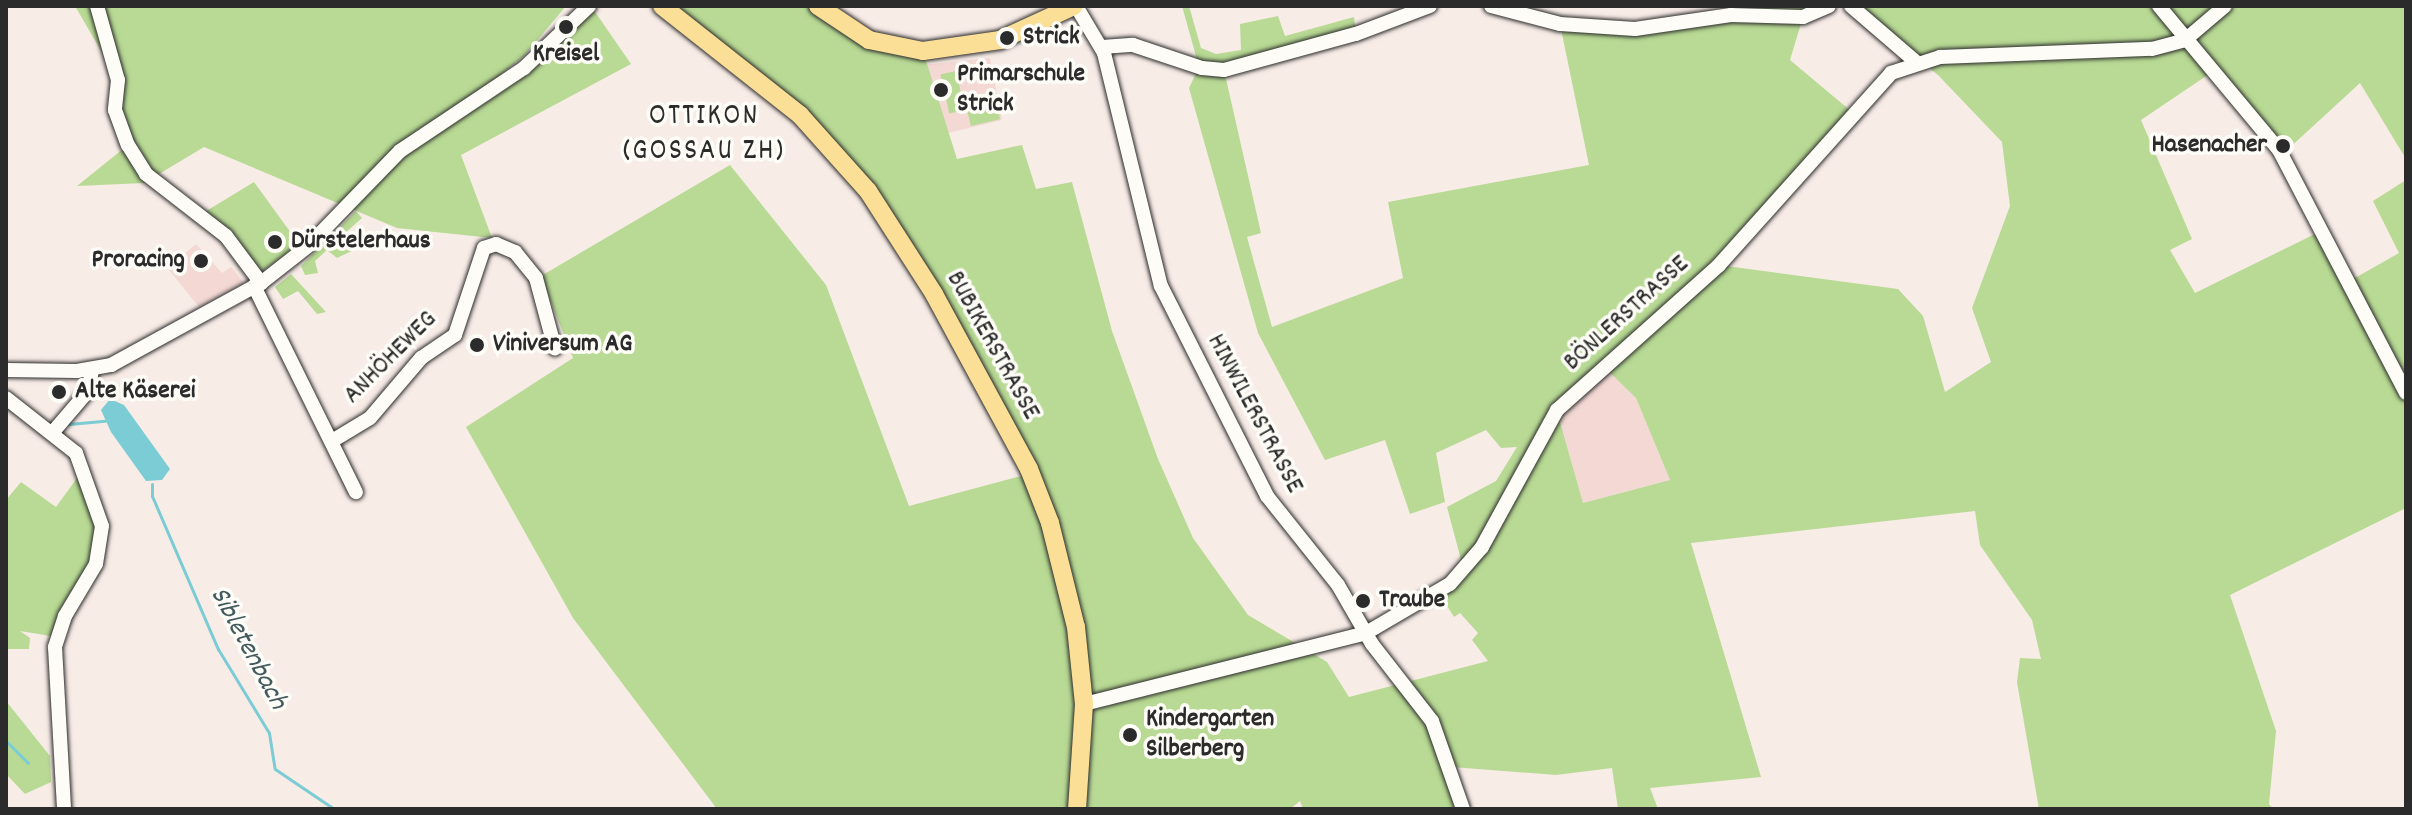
<!DOCTYPE html>
<html>
<head>
<meta charset="utf-8">
<style>
  body { margin:0 }
  #map { position:relative; width:2412px; height:815px; overflow:hidden; background:#f8ece7; font-family:Dekko,sans-serif }
  div>[style] { position:absolute }
  .built>* { inset:0; background:#f3d8d4 }
  .green>* { inset:0; background:#b8da94; transform-origin:0 0 }
  .water>* { inset:0; background:#7bccd4 }
  .stream>* { height:3px; margin:-1.5px; padding:0 1.5px; transform-origin:1.5px; border-radius:1.5px; background:#7bccd4 }
  .roads { filter:drop-shadow(0 0 2px #2b2b2b) drop-shadow(0 0 2px #2b2b2b) }
  .minor>* { height:14px; margin:-7px; padding:0 7px; transform-origin:7px; border-radius:7px; background:#fdfcf7 }
  .major>* { height:18px; margin:-9px; padding:0 9px; transform-origin:9px; border-radius:9px; background:#fbdf96 }
  .dots>* { width:22px; height:22px; translate:-50% -50%; box-sizing:border-box; border:4px solid #fdfcf7; border-radius:50% }
  span { translate:-50% -50%; white-space:nowrap; text-align:center; line-height:1.15; -webkit-text-stroke:7px #fdfcf7; paint-order:stroke }
  .poi-label { font-size:26px; color:#2b2b2b; font-weight:700 }
  .left { translate:0 -50%; text-align:left }
  .right { translate:-100% -50%; text-align:right }
  .street-label { font-size:26px; color:#2b2b2b }
  .water-label { font-size:28px; color:#435b5e; font-style:italic }
  .quarter-label { font-size:30px; color:#2b2b2b; letter-spacing:2px }
  .frame { position:absolute; inset:0; border:8px solid #2b2b2b; pointer-events:none }
</style>
</head>
<body>
<div id="map">
  <div class="built">
    <i style="clip-path:polygon(990px 58px,1002px 120px,948px 133px,922px 65px)"></i>
    <i style="clip-path:polygon(196px 244px,222px 273px,231px 267px,244px 283px,199px 307px,161px 260px,177px 249px,183px 255px)"></i>
    <i style="clip-path:polygon(1604px 367px,1636px 398px,1670px 480px,1583px 503px,1557px 410px)"></i>
  </div>
  <div class="green">
    <i style="clip-path:polygon(75px 6px,566px 6px,524px 56px,460px 107px,506px 80px,591px 6px,631px 64px,461px 155px,492px 238px,397px 228px,204px 147px,144px 183px,77px 186px,128px 145px,115px 110px,118px 80px)"></i>
    <i style="clip-path:polygon(evenodd,662px 6px,818px 6px,828px 16px,923px 51px,957px 159px,1022px 145px,1036px 189px,1072px 182px,1112px 331px,1158px 459px,1193px 538px,1248px 615px,1327px 662px,1349px 697px,1488px 661px,1472px 640px,1478px 633px,1460px 613px,1454px 617px,1439px 593px,1464px 571px,1447px 507px,1496px 481px,1517px 447px,1501px 448px,1486px 430px,1436px 453px,1445px 502px,1410px 514px,1385px 440px,1325px 460px,1258px 333px,1189px 88px,1199px 67px,1182px 6px,1189px 6px,1201px 48px,1216px 54px,1241px 50px,1240px 24px,1278px 16px,1285px 36px,1354px 17px,1356px 34px,1224px 70px,1261px 233px,1247px 237px,1272px 327px,1403px 278px,1388px 202px,1589px 165px,1560px 24px,1635px 29px,1731px 14px,1729px 6px,1824px 6px,1803px 17px,1790px 60px,1852px 112px,1719px 265px,1898px 289px,1923px 316px,1945px 392px,1991px 362px,1972px 308px,2010px 206px,2002px 142px,1938px 75px,1851px 6px,2406px 6px,2406px 159px,2360px 83px,2286px 151px,2212px 72px,2141px 120px,2192px 239px,2170px 250px,2195px 293px,2321px 231px,2348px 282px,2399px 253px,2373px 201px,2406px 180px,2406px 508px,2230px 595px,2276px 731px,2269px 804px,2273px 809px,2039px 809px,2017px 682px,2020px 658px,2041px 659px,2032px 620px,1980px 545px,1975px 511px,1691px 543px,1761px 777px,1650px 788px,1658px 809px,1618px 809px,1612px 768px,1556px 775px,1452px 767px,1463px 809px,1303px 809px,1300px 801px,1290px 809px,717px 809px,573px 618px,466px 427px,573px 358px,541px 276px,730px 165px,826px 285px,909px 506px,1025px 475px,976px 368px,833px 149px,662px 6px,1604px 367px,1636px 398px,1670px 480px,1583px 503px,1557px 411px,1604px 367px)"></i>
    <i style="left:956px;top:71px;width:40px;height:16px;rotate:77deg"></i>
    <i style="left:994px;top:93px;width:27px;height:30px;rotate:77deg"></i>
    <i style="clip-path:polygon(254px 182px,299px 244px,260px 273px,203px 213px)"></i>
    <i style="clip-path:polygon(356px 211px,362px 218px,344px 234px,356px 249px,337px 258px,327px 250px,315px 261px,318px 273px,305px 275px,301px 266px)"></i>
    <i style="clip-path:polygon(291px 274px,326px 312px,317px 314px,298px 291px,283px 299px,275px 287px)"></i>
    <i style="clip-path:polygon(85px 467px,102px 536px,57px 637px,20px 631px,30px 638px,29px 649px,6px 649px,6px 500px,21px 482px,56px 507px)"></i>
    <i style="clip-path:polygon(6px 701px,50px 756px,51px 782px,25px 794px,6px 774px)"></i>
  </div>
  <div class="water">
    <i style="clip-path:polygon(110px 399px,124px 405px,170px 469px,162px 480px,146px 481px,111px 432px,101px 410px)"></i>
  </div>
  <div class="stream">
    <i style="left:69px;top:424px;width:36px;rotate:-5deg"></i>
    <i style="left:152px;top:484px;width:12px;rotate:90deg"></i>
    <i style="left:152px;top:496px;width:167px;rotate:66.7deg"></i>
    <i style="left:218px;top:649px;width:98px;rotate:58.7deg"></i>
    <i style="left:269px;top:733px;width:36px;rotate:81deg"></i>
    <i style="left:275px;top:769px;width:71px;rotate:34.1deg"></i>
    <i style="left:6px;top:741px;width:31px;rotate:45deg"></i>
  </div>
  <div class="roads">
    <div class="minor">
      <i style="left:97px;top:6px;width:77px;rotate:74.2deg"></i>
      <i style="left:118px;top:80px;width:30px;rotate:96deg"></i>
      <i style="left:115px;top:110px;width:37px;rotate:70deg"></i>
      <i style="left:128px;top:145px;width:34px;rotate:58deg"></i>
      <i style="left:146px;top:174px;width:101px;rotate:37.8deg"></i>
      <i style="left:226px;top:236px;width:59px;rotate:53.3deg"></i>
      <i style="left:1076px;top:6px;width:55px;rotate:59.2deg"></i>
      <i style="left:1104px;top:53px;width:240px;rotate:76.3deg"></i>
      <i style="left:1161px;top:286px;width:235px;rotate:63.2deg"></i>
      <i style="left:1267px;top:496px;width:114px;rotate:51.4deg"></i>
      <i style="left:1338px;top:585px;width:68px;rotate:60deg"></i>
      <i style="left:1372px;top:644px;width:98px;rotate:52.1deg"></i>
      <i style="left:1432px;top:721px;width:93px;rotate:70.6deg"></i>
      <i style="left:1491px;top:6px;width:71px;rotate:14.6deg"></i>
      <i style="left:1560px;top:24px;width:75px;rotate:3.8deg"></i>
      <i style="left:1635px;top:29px;width:97px;rotate:-8.3deg"></i>
      <i style="left:1731px;top:15px;width:72px;rotate:1.6deg"></i>
      <i style="left:1803px;top:17px;width:28px;rotate:-23deg"></i>
      <i style="left:1851px;top:6px;width:84px;rotate:40.7deg"></i>
      <i style="left:2159px;top:6px;width:187px;rotate:50.2deg"></i>
      <i style="left:2279px;top:150px;width:274px;rotate:62.4deg"></i>
      <i style="left:1102px;top:47px;width:31px;rotate:-4deg"></i>
      <i style="left:1133px;top:45px;width:73px;rotate:18.4deg"></i>
      <i style="left:1202px;top:68px;width:22px;rotate:5deg"></i>
      <i style="left:1224px;top:70px;width:137px;rotate:-15.3deg"></i>
      <i style="left:1356px;top:34px;width:79px;rotate:-20.7deg"></i>
      <i style="left:254px;top:286px;width:230px;rotate:63.7deg"></i>
      <i style="left:6px;top:370px;width:71px;rotate:0.8deg"></i>
      <i style="left:77px;top:371px;width:35px;rotate:-10deg"></i>
      <i style="left:111px;top:365px;width:171px;rotate:-28.7deg"></i>
      <i style="left:261px;top:283px;width:60px;rotate:-38.2deg"></i>
      <i style="left:308px;top:246px;width:132px;rotate:-45.9deg"></i>
      <i style="left:400px;top:151px;width:149px;rotate:-33.8deg"></i>
      <i style="left:524px;top:68px;width:90px;rotate:-43.6deg"></i>
      <i style="left:6px;top:398px;width:89px;rotate:38.2deg"></i>
      <i style="left:76px;top:453px;width:77px;rotate:70.4deg"></i>
      <i style="left:102px;top:526px;width:38px;rotate:99deg"></i>
      <i style="left:96px;top:564px;width:61px;rotate:120.8deg"></i>
      <i style="left:65px;top:616px;width:33px;rotate:108deg"></i>
      <i style="left:55px;top:647px;width:162px;rotate:86.8deg"></i>
      <i style="left:53px;top:432px;width:54px;rotate:-49.5deg"></i>
      <i style="left:88px;top:391px;width:21px;rotate:-79deg"></i>
      <i style="left:332px;top:441px;width:44px;rotate:-31.2deg"></i>
      <i style="left:370px;top:418px;width:79px;rotate:-49.6deg"></i>
      <i style="left:421px;top:358px;width:41px;rotate:-34.1deg"></i>
      <i style="left:455px;top:335px;width:92px;rotate:-71.6deg"></i>
      <i style="left:484px;top:248px;width:13px;rotate:-18deg"></i>
      <i style="left:496px;top:244px;width:21px;rotate:23deg"></i>
      <i style="left:515px;top:252px;width:33px;rotate:51deg"></i>
      <i style="left:536px;top:278px;width:73px;rotate:75deg"></i>
      <i style="left:1084px;top:704px;width:291px;rotate:-14.1deg"></i>
      <i style="left:1366px;top:633px;width:97px;rotate:-30.3deg"></i>
      <i style="left:1450px;top:584px;width:49px;rotate:-49.1deg"></i>
      <i style="left:1482px;top:547px;width:156px;rotate:-61.3deg"></i>
      <i style="left:1557px;top:410px;width:217px;rotate:-41.8deg"></i>
      <i style="left:1719px;top:265px;width:258px;rotate:-48.1deg"></i>
      <i style="left:1891px;top:73px;width:52px;rotate:-18.1deg"></i>
      <i style="left:1940px;top:57px;width:212px;rotate:-2.2deg"></i>
      <i style="left:2152px;top:49px;width:34px;rotate:-15deg"></i>
      <i style="left:2185px;top:40px;width:52px;rotate:-40.4deg"></i>
    </div>
    <div class="major">
      <i style="left:662px;top:6px;width:176px;rotate:38.3deg"></i>
      <i style="left:800px;top:115px;width:102px;rotate:48.2deg"></i>
      <i style="left:868px;top:191px;width:122px;rotate:57.3deg"></i>
      <i style="left:934px;top:294px;width:199px;rotate:61.5deg"></i>
      <i style="left:1029px;top:469px;width:58px;rotate:68.7deg"></i>
      <i style="left:1050px;top:523px;width:107px;rotate:76deg"></i>
      <i style="left:1076px;top:627px;width:77px;rotate:84.1deg"></i>
      <i style="left:1084px;top:704px;width:105px;rotate:93.8deg"></i>
      <i style="left:818px;top:6px;width:61px;rotate:33.7deg"></i>
      <i style="left:869px;top:40px;width:55px;rotate:11.5deg"></i>
      <i style="left:923px;top:51px;width:78px;rotate:-8.1deg"></i>
      <i style="left:1000px;top:40px;width:81px;rotate:-24.7deg"></i>
    </div>
  </div>
  <div class="dots">
    <i style="left:566px;top:27px;background:#2b2b2b"></i>
    <i style="left:1007px;top:38px;background:#2b2b2b"></i>
    <i style="left:941px;top:90px;background:#2b2b2b"></i>
    <i style="left:2283px;top:146px;background:#2b2b2b"></i>
    <i style="left:275px;top:242px;background:#2b2b2b"></i>
    <i style="left:201px;top:261px;background:#2b2b2b"></i>
    <i style="left:477px;top:345px;background:#2b2b2b"></i>
    <i style="left:59px;top:392px;background:#2b2b2b"></i>
    <i style="left:1363px;top:601px;background:#2b2b2b"></i>
    <i style="left:1130px;top:735px;background:#2b2b2b"></i>
  </div>
  <div class="poi-label">
    <span class="left" style="left:1023px;top:38px">Strick</span>
    <span style="left:566px;top:55px">Kreisel</span>
    <span class="left" style="left:957px;top:90px">Primarschule<br>Strick</span>
    <span class="right" style="left:2267px;top:146px">Hasenacher</span>
    <span class="left" style="left:291px;top:242px">Dürstelerhaus</span>
    <span class="right" style="left:185px;top:261px">Proracing</span>
    <span class="left" style="left:493px;top:345px">Viniversum AG</span>
    <span class="left" style="left:75px;top:392px">Alte Käserei</span>
    <span class="left" style="left:1379px;top:601px">Traube</span>
    <span class="left" style="left:1146px;top:735px">Kindergarten<br>Silberberg</span>
  </div>
  <div class="street-label">
    <span style="left:1627px;top:314px;rotate:-42deg">BÖNLERSTRASSE</span>
    <span style="left:992px;top:346px;rotate:61deg">BUBIKERSTRASSE</span>
    <span style="left:391px;top:358px;rotate:-45deg">ANHÖHEWEG</span>
    <span style="left:1254px;top:414px;rotate:62deg">HINWILERSTRASSE</span>
  </div>
  <div class="water-label">
    <span style="left:247px;top:649px;rotate:62deg">Sibletenbach</span>
  </div>
  <div class="quarter-label">
    <span style="left:704px;top:135px">OTTIKON<br>(GOSSAU ZH)</span>
  </div>
  <div class="frame"></div>
</div>
</body>
</html>
